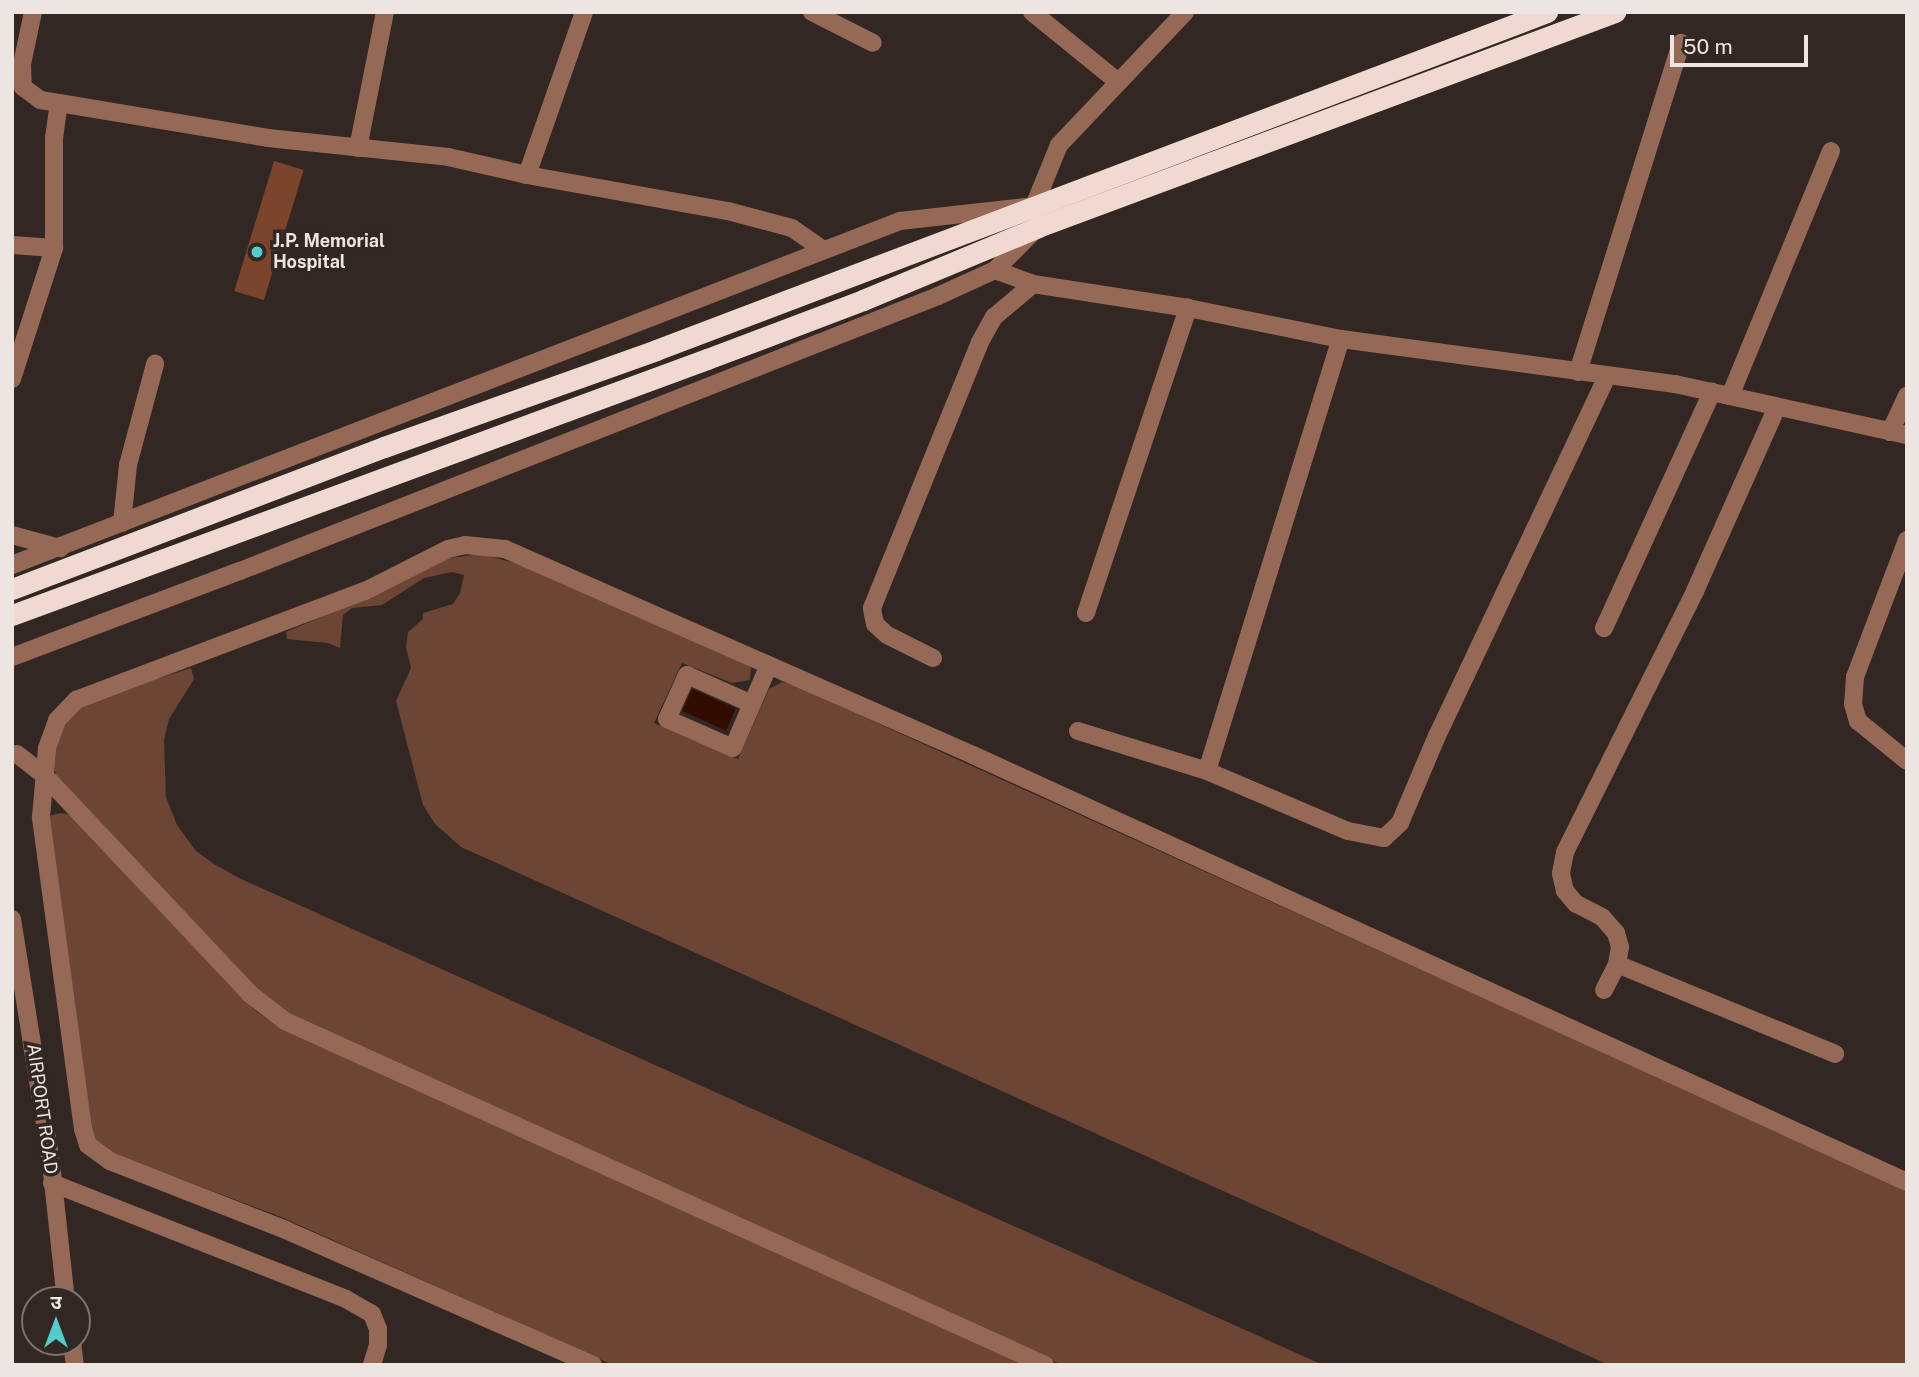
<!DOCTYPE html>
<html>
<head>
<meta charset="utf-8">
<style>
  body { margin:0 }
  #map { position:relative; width:1919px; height:1377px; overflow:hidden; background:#322723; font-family:"Public Sans","Noto Sans Devanagari",sans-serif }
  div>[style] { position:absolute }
  .green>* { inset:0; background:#6c4535 }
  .water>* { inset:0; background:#320c00; transform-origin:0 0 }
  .building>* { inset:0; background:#7a442d; transform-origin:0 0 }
  .minor>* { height:18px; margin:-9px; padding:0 9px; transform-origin:9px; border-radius:9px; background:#966956 }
  .highway>* { height:21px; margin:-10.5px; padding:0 10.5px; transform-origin:10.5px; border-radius:10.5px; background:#f0d9d0 }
  .dots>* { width:19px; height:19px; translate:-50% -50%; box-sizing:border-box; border:4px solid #322723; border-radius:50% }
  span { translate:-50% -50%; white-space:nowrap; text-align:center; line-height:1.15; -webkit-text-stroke:7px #322723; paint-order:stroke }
  .poi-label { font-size:18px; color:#ece5e2; font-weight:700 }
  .left { translate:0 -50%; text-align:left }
  .street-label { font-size:18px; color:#ece5e2 }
  .frame { position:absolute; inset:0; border:14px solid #ece5e2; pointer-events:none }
  .north { position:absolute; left:21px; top:1286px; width:70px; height:70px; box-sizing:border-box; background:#322723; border:2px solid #7c736f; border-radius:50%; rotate:0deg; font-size:19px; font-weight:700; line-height:28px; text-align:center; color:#ece5e2 }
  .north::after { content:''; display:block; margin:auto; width:24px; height:32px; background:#53cdca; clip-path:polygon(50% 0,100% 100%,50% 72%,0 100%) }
  .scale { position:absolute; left:1670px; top:35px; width:138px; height:32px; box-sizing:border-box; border:4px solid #ece5e2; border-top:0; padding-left:9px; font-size:21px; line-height:24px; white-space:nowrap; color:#ece5e2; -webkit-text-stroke:5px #322723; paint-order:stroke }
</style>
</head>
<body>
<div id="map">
  <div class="green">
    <i style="clip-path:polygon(481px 554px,515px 563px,748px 664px,751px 668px,750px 680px,732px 683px,682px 663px,654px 723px,738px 759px,769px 689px,782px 682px,791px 684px,1907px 1190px,1907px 1365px,1609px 1365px,461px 847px,435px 824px,423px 805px,396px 701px,411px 668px,406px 647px,408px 632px,423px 619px,423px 613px,453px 604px,460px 593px,464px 575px,452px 572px,424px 578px,382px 605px,352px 608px,343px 615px,340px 648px,328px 643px,287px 639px,286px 632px,375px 594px,443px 559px)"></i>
    <i style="clip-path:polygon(191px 668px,194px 679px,169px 719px,164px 740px,166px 797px,177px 825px,196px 851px,214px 864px,241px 879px,1323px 1365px,1062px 1365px,295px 1019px,259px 994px,58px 779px,53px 767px,55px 741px,75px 709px,95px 699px)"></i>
    <i style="clip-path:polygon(61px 813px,72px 815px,256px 1011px,275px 1024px,1026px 1365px,613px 1365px,281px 1217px,112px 1153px,95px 1141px,91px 1132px,48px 816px)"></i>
  </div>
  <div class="water">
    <i style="left:692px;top:689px;width:48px;height:24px;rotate:24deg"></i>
  </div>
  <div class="building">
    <i style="left:274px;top:161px;width:31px;height:136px;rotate:17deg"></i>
  </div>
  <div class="minor">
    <i style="left:33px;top:12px;width:53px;rotate:101.9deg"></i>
    <i style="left:22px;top:64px;width:23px;rotate:88deg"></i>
    <i style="left:23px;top:87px;width:21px;rotate:37deg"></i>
    <i style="left:40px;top:100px;width:19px;rotate:9deg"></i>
    <i style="left:812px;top:12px;width:68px;rotate:26.9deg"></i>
    <i style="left:1032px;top:12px;width:111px;rotate:39.1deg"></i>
    <i style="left:358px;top:148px;width:139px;rotate:-78.8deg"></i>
    <i style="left:527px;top:175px;width:173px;rotate:-70.7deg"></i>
    <i style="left:12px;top:245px;width:42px;rotate:4.1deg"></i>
    <i style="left:995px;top:270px;width:40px;rotate:20.2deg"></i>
    <i style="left:1033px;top:284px;width:157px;rotate:8.8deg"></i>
    <i style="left:1188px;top:308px;width:156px;rotate:11.5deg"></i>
    <i style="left:1341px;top:339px;width:337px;rotate:7.7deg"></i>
    <i style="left:1675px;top:384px;width:238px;rotate:12.4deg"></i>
    <i style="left:1578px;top:372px;width:345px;rotate:-72.6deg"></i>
    <i style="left:12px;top:379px;width:138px;rotate:-72.2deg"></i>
    <i style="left:54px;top:248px;width:110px;rotate:-90deg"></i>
    <i style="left:54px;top:138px;width:35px;rotate:-82deg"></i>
    <i style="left:59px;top:103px;width:212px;rotate:9.5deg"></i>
    <i style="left:268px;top:138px;width:181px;rotate:6deg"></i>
    <i style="left:448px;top:157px;width:81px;rotate:12.8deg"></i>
    <i style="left:527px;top:175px;width:204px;rotate:10.2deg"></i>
    <i style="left:728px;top:211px;width:66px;rotate:14.9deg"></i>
    <i style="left:792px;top:228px;width:38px;rotate:35deg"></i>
    <i style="left:1730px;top:396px;width:265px;rotate:-67.6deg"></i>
    <i style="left:1890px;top:432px;width:40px;rotate:-65deg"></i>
    <i style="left:122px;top:523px;width:58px;rotate:-84.1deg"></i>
    <i style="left:128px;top:465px;width:105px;rotate:-75deg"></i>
    <i style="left:12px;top:535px;width:50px;rotate:15.2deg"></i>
    <i style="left:1907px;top:540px;width:147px;rotate:110.8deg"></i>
    <i style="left:1855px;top:677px;width:27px;rotate:94deg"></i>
    <i style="left:1853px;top:704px;width:18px;rotate:74deg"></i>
    <i style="left:1858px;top:721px;width:63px;rotate:39.2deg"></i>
    <i style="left:12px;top:565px;width:952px;rotate:-21.18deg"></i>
    <i style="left:900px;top:221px;width:135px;rotate:-6.4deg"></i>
    <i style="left:1034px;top:206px;width:66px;rotate:-67.7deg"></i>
    <i style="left:1059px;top:145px;width:183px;rotate:-46.5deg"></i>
    <i style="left:1086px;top:613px;width:322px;rotate:-71.5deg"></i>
    <i style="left:1604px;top:628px;width:260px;rotate:-65.4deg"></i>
    <i style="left:12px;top:657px;width:244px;rotate:-20.7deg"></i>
    <i style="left:240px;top:571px;width:750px;rotate:-21.5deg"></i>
    <i style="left:938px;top:296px;width:63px;rotate:-24.5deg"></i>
    <i style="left:995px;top:270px;width:58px;rotate:-45deg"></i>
    <i style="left:933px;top:658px;width:51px;rotate:-153.4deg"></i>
    <i style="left:887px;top:635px;width:16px;rotate:-137deg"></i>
    <i style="left:875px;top:624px;width:16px;rotate:-101deg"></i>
    <i style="left:872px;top:608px;width:287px;rotate:-67.9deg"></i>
    <i style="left:980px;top:342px;width:29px;rotate:-61deg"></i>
    <i style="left:994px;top:317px;width:51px;rotate:-40.2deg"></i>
    <i style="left:752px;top:704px;width:71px;rotate:-156deg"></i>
    <i style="left:687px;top:675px;width:48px;rotate:114.4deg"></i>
    <i style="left:667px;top:719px;width:72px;rotate:23.7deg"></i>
    <i style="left:733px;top:748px;width:90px;rotate:-66.6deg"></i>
    <i style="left:1078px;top:731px;width:135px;rotate:17.2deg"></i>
    <i style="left:1207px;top:771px;width:153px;rotate:23.1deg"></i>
    <i style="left:1348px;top:831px;width:37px;rotate:11deg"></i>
    <i style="left:1384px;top:838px;width:22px;rotate:-43deg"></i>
    <i style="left:1400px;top:823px;width:95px;rotate:-67deg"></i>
    <i style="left:1437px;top:736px;width:399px;rotate:-64.7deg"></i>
    <i style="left:17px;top:754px;width:33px;rotate:38deg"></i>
    <i style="left:43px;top:774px;width:302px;rotate:46.7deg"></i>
    <i style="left:250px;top:994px;width:44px;rotate:37.6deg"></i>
    <i style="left:285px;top:1021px;width:834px;rotate:24.35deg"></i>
    <i style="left:1207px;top:771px;width:452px;rotate:-72.8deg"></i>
    <i style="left:12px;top:919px;width:247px;rotate:80.9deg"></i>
    <i style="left:51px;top:1163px;width:138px;rotate:83.8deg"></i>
    <i style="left:1617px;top:964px;width:236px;rotate:22.4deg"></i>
    <i style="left:1604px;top:990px;width:29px;rotate:-63deg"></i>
    <i style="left:1617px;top:964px;width:17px;rotate:-80deg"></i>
    <i style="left:1620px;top:947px;width:15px;rotate:-106deg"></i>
    <i style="left:1616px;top:933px;width:21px;rotate:-131deg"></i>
    <i style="left:1602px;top:917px;width:29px;rotate:-153deg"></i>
    <i style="left:1576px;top:904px;width:17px;rotate:-130deg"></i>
    <i style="left:1565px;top:891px;width:18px;rotate:-103deg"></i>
    <i style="left:1561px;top:873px;width:21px;rotate:-79deg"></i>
    <i style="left:1565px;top:852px;width:292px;rotate:-63.5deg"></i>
    <i style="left:1695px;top:591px;width:201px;rotate:-66deg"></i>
    <i style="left:52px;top:1183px;width:316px;rotate:21.5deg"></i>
    <i style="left:346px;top:1299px;width:30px;rotate:30deg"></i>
    <i style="left:372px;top:1314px;width:16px;rotate:68deg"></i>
    <i style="left:378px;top:1329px;width:16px;rotate:90deg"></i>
    <i style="left:378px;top:1345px;width:21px;rotate:107deg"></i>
    <i style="left:72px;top:1342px;width:23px;rotate:83deg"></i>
    <i style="left:593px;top:1365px;width:335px;rotate:-156.3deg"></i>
    <i style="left:286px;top:1230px;width:189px;rotate:-158.6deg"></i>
    <i style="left:110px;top:1161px;width:27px;rotate:-144deg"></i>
    <i style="left:88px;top:1145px;width:17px;rotate:-107deg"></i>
    <i style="left:83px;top:1129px;width:315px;rotate:-97.7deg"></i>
    <i style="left:41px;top:817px;width:69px;rotate:-85deg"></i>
    <i style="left:47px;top:748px;width:30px;rotate:-70deg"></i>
    <i style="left:57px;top:720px;width:28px;rotate:-46deg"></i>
    <i style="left:76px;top:700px;width:309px;rotate:-20.7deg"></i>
    <i style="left:365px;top:591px;width:93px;rotate:-26.8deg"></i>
    <i style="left:448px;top:549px;width:17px;rotate:-13deg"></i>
    <i style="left:465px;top:545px;width:40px;rotate:5.7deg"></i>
    <i style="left:505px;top:549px;width:511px;rotate:23.76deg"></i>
    <i style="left:973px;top:755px;width:1027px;rotate:24.57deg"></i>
  </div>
  <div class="highway">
    <i style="left:12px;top:589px;width:398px;rotate:-20.9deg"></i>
    <i style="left:384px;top:447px;width:289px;rotate:-19.6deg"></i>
    <i style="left:656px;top:350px;width:953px;rotate:-20.77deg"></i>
    <i style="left:12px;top:615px;width:741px;rotate:-20.22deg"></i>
    <i style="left:707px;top:359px;width:167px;rotate:-20.7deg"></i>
    <i style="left:863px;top:300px;width:190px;rotate:-22.6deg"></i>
    <i style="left:1038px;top:227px;width:616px;rotate:-20.44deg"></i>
  </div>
  <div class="dots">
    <i style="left:257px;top:252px;background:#53cdca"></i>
  </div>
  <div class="poi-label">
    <span class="left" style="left:273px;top:252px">J.P. Memorial<br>Hospital</span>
  </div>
  <div class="street-label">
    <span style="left:42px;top:1109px;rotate:82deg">AIRPORT ROAD</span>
  </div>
  <div class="frame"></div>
  <div class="north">उ</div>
  <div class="scale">50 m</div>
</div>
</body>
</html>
